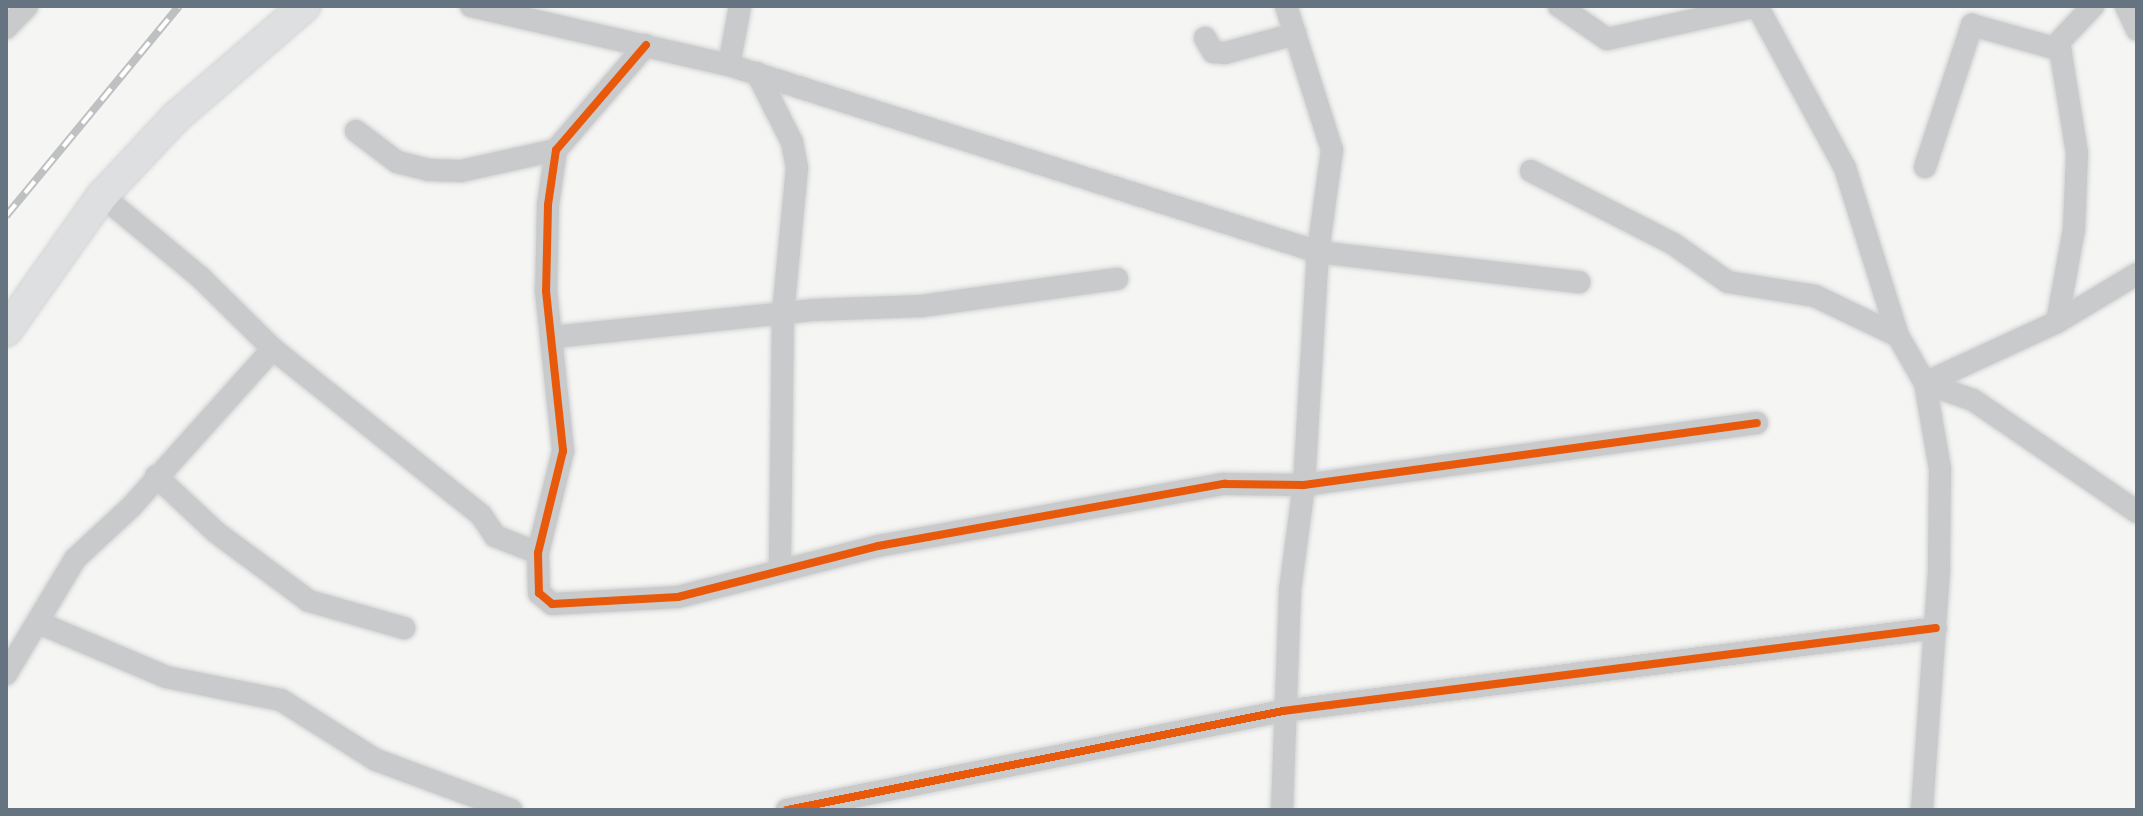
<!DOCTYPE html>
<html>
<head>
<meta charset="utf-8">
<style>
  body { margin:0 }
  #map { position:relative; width:2143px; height:816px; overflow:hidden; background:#f5f5f4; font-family:"Space Grotesk",sans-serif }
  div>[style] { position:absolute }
  .roads { filter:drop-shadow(0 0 2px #d1d1d2) drop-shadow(0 0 2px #d1d1d2) }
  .street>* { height:22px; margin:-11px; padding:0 11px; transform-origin:11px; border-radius:11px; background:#c9cacb }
  .secondary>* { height:30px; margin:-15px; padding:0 15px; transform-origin:15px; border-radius:15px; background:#dedfe0 }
  .rail>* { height:8px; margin-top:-4px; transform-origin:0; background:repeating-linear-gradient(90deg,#fff 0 15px,#bfc0c2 0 30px); box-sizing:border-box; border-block:2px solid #bfc0c2 }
  .cycleway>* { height:8px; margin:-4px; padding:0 4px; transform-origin:4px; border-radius:4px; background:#e8590c }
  span { translate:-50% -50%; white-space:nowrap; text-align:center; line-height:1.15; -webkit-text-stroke:8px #fff; paint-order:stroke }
  .frame { position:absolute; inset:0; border:8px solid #667482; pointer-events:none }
</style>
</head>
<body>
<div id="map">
  <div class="roads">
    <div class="street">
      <i style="left:471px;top:6px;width:265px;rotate:12.9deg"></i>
      <i style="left:729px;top:65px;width:618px;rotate:17.61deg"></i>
      <i style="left:1318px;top:252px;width:263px;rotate:6.6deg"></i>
      <i style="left:1559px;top:6px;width:58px;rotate:34.5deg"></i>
      <i style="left:1607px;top:39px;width:154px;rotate:-12.4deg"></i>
      <i style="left:1757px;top:6px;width:184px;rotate:61.5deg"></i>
      <i style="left:1845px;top:168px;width:176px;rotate:72.5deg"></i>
      <i style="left:1898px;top:336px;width:54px;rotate:60.1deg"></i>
      <i style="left:1925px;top:383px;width:87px;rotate:80.1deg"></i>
      <i style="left:1940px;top:469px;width:102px;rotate:90.6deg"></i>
      <i style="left:1939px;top:571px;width:240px;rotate:94.1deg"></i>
      <i style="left:2126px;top:6px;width:26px;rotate:65deg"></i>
      <i style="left:6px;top:28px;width:30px;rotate:-46deg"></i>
      <i style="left:1205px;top:38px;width:16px;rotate:60deg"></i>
      <i style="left:1213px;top:52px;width:12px;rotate:5deg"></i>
      <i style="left:1225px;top:53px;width:73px;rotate:-15.2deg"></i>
      <i style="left:646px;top:45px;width:138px;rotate:130.6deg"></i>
      <i style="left:556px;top:150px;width:56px;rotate:98.3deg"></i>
      <i style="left:548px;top:205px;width:86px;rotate:91.3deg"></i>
      <i style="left:546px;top:291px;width:161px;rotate:83.9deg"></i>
      <i style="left:563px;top:451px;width:105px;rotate:103.8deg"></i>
      <i style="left:538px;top:553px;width:40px;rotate:88.6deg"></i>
      <i style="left:539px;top:593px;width:17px;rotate:40deg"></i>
      <i style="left:552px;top:604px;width:126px;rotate:-3.2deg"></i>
      <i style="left:678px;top:597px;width:206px;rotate:-14.3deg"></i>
      <i style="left:878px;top:546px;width:352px;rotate:-10.2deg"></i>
      <i style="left:1224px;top:484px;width:80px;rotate:0.7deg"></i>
      <i style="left:1304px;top:485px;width:457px;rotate:-7.8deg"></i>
      <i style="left:729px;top:65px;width:60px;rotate:-79.4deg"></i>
      <i style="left:757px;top:73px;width:77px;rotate:63.1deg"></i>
      <i style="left:792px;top:142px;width:26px;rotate:79deg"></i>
      <i style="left:797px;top:168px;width:146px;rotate:95.5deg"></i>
      <i style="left:783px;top:313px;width:258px;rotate:90.7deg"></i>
      <i style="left:356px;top:131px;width:51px;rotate:37.1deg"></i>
      <i style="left:397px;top:162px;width:33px;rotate:14deg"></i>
      <i style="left:429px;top:170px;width:32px;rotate:2deg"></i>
      <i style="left:461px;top:171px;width:97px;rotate:-12.5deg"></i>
      <i style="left:1925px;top:167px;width:150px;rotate:-71.7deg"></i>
      <i style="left:1972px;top:25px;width:92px;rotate:15.7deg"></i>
      <i style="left:1531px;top:171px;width:158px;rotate:27.1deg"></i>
      <i style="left:1672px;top:243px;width:68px;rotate:34.9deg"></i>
      <i style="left:1728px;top:282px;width:88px;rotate:9.1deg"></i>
      <i style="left:1815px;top:296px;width:92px;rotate:25.7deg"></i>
      <i style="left:2057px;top:322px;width:95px;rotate:-79.6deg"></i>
      <i style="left:2074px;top:229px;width:76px;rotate:-87.7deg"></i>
      <i style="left:2077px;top:153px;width:112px;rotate:-99.2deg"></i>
      <i style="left:2059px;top:42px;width:50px;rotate:-46.6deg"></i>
      <i style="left:553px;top:337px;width:261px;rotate:-5.9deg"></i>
      <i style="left:813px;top:310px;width:109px;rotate:-2.1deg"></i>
      <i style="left:922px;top:306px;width:197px;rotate:-7.9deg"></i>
      <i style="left:273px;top:349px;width:266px;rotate:38.6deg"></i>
      <i style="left:481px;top:515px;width:25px;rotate:56deg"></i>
      <i style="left:495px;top:536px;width:46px;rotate:21.6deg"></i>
      <i style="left:1925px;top:383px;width:51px;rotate:19.5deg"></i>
      <i style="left:1973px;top:400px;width:199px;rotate:34.3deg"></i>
      <i style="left:1925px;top:383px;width:145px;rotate:-24.8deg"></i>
      <i style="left:2057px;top:322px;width:93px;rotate:-31deg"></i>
      <i style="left:156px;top:476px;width:83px;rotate:43.1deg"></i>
      <i style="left:217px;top:533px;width:114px;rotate:36.5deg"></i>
      <i style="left:309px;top:601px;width:99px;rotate:15.9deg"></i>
      <i style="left:39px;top:623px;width:138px;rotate:23deg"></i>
      <i style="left:166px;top:677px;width:117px;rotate:11.3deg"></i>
      <i style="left:281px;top:700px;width:112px;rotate:32.3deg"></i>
      <i style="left:376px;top:760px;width:144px;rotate:20.3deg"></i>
      <i style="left:6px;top:674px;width:134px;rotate:-59deg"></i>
      <i style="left:75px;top:559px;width:76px;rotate:-42.9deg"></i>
      <i style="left:131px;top:507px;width:212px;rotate:-48.1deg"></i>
      <i style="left:273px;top:349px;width:103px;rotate:-135.4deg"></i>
      <i style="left:200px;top:277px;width:127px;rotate:-140.4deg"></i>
      <i style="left:787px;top:810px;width:506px;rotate:-11.29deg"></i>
      <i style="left:1283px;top:711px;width:658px;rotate:-7.24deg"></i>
      <i style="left:1282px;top:810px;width:220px;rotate:-87.9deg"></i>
      <i style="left:1290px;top:590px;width:106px;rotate:-82.4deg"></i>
      <i style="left:1304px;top:485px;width:233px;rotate:-86.6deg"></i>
      <i style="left:1318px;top:252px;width:103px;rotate:-82.2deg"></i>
      <i style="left:1332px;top:150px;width:151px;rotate:-107.7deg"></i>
    </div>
    <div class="secondary">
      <i style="left:6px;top:331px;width:166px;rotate:-54.6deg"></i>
      <i style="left:102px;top:196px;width:108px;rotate:-46.9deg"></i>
      <i style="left:176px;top:117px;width:170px;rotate:-40.7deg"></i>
    </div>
  </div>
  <div class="rail">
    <i style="left:6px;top:216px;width:272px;rotate:-50.5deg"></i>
  </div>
  <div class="cycleway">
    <i style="left:646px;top:45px;width:138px;rotate:130.6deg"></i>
    <i style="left:556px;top:150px;width:56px;rotate:98.3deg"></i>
    <i style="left:548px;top:205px;width:86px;rotate:91.3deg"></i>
    <i style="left:546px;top:291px;width:161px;rotate:83.9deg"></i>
    <i style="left:563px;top:451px;width:105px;rotate:103.8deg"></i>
    <i style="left:538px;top:553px;width:40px;rotate:88.6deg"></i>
    <i style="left:539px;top:593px;width:17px;rotate:40deg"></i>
    <i style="left:552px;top:604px;width:126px;rotate:-3.2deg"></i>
    <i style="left:678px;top:597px;width:206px;rotate:-14.3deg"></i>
    <i style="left:878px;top:546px;width:352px;rotate:-10.2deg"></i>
    <i style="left:1224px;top:484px;width:80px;rotate:0.7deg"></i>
    <i style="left:1304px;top:485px;width:457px;rotate:-7.8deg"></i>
    <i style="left:787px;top:810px;width:506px;rotate:-11.29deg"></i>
    <i style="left:1283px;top:711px;width:658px;rotate:-7.24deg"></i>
  </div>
  <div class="frame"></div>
</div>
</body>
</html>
